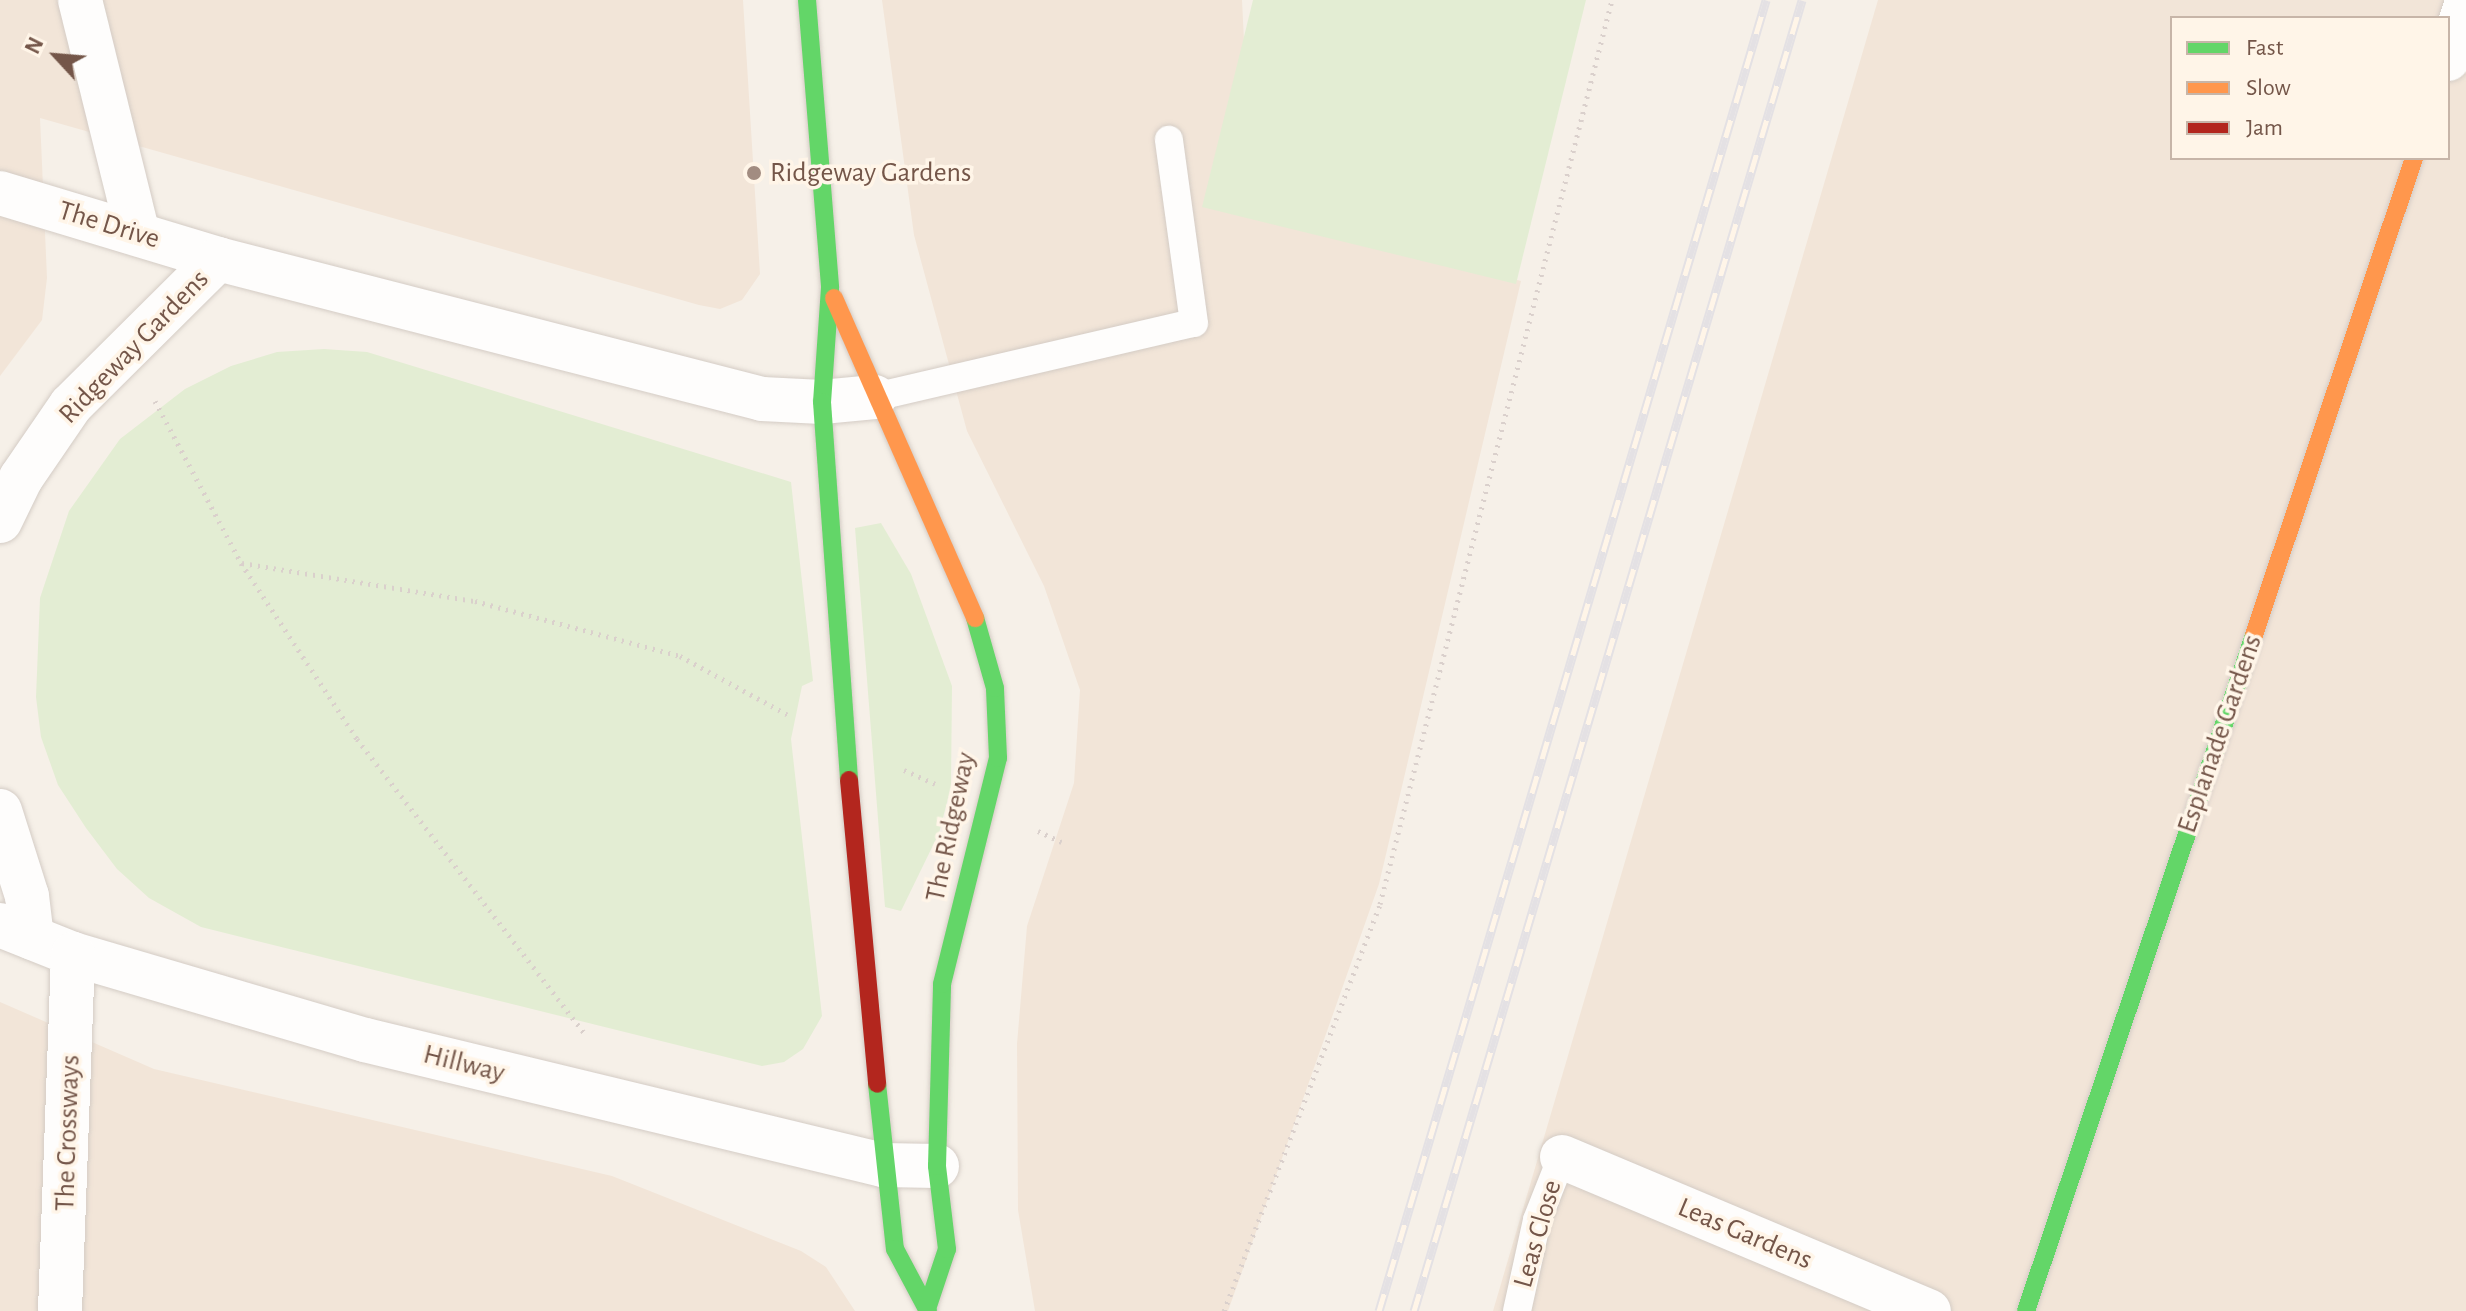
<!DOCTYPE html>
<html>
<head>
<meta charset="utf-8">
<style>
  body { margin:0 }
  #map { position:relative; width:2466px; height:1311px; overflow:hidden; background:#f6f0e8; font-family:"Alegreya Sans",sans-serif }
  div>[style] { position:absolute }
  .residential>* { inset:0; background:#f2e5d8 }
  .green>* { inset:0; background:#e3edd3 }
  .path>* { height:5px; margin-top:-2.5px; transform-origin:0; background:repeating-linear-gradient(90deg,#dad0cc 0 2px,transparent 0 8px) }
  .roads { filter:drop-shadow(0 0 2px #d4ccc5) drop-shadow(0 0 2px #d4ccc5) }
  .lane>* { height:28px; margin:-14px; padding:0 14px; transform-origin:14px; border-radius:14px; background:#fefdfc }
  .street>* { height:44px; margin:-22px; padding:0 22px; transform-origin:22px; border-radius:22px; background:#fefdfc }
  .fast>* { height:18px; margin:-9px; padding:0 9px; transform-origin:9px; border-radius:9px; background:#63d668 }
  .slow>* { height:18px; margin:-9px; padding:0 9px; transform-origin:9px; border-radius:9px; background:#ff974d }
  .jam>* { height:18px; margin:-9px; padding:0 9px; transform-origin:9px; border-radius:9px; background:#b3261e }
  .rail>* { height:9px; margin-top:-4.5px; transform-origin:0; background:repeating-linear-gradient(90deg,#fff5e8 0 18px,#e4e1e4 0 36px); box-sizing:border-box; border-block:2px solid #e4e1e4 }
  .dots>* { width:22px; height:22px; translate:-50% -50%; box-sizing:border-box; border:4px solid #fff5e8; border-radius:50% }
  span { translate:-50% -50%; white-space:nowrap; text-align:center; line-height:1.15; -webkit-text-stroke:7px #fff5e8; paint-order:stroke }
  .poi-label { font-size:28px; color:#745649 }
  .left { translate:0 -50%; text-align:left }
  .street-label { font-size:28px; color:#745649 }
  .legend { position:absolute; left:2170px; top:16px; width:280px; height:144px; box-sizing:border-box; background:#fff5e8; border:2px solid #c7b5a8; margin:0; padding:10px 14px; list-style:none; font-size:24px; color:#745649 }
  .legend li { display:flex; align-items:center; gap:16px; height:40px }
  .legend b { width:40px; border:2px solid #c7b5a8 }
  .north { position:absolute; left:16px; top:16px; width:80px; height:80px; -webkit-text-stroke:6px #fff5e8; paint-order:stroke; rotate:296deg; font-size:22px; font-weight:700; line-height:32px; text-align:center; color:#745649 }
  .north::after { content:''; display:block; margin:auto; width:28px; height:36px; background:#745649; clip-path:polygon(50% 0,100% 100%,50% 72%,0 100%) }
</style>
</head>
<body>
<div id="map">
  <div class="residential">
    <i style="clip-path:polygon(0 0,743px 0,760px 274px,742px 300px,720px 309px,699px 305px,40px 118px,47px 278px,42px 320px,0 376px)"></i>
    <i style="clip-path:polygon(882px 0,1242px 0,1244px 41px,1213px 199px,1521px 281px,1379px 884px,1228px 1311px,1035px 1311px,1018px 1210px,1017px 1044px,1027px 926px,1074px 783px,1080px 690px,1044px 586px,967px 431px,914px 235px)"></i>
    <i style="clip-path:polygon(evenodd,1878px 0,2466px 0,2466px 1311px,1493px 1311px,1878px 0,2172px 18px,2448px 18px,2448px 158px,2172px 158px,2172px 18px)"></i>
    <i style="clip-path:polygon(0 1002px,154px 1069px,612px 1176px,801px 1251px,826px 1267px,855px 1311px,0 1311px)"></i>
  </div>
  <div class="green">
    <i style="clip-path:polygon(1253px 0,1586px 0,1516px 284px,1202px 207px)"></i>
    <i style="clip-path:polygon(324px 349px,367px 352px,791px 482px,813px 681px,802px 686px,791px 739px,822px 1016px,803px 1049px,784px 1062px,762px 1066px,201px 927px,149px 898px,117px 869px,86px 828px,58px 785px,41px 737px,36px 697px,40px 598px,69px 511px,120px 439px,185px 389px,231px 366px,277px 352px)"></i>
    <i style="clip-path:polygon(881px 523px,911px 574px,952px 686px,951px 787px,939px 833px,901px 911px,885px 907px,855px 528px)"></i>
  </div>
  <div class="path">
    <i style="left:155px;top:401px;width:183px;rotate:62deg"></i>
    <i style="left:241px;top:563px;width:211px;rotate:56.6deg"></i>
    <i style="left:357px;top:739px;width:371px;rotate:52.3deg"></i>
    <i style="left:242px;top:563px;width:236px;rotate:9.3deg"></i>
    <i style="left:475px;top:601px;width:212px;rotate:15deg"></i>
    <i style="left:680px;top:656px;width:125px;rotate:28.6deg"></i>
    <i style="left:904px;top:770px;width:34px;rotate:24deg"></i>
    <i style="left:1038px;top:831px;width:26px;rotate:25deg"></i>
    <i style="left:1224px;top:1311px;width:436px;rotate:-69deg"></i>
    <i style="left:1380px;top:904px;width:933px;rotate:-75.61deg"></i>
  </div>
  <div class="roads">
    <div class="lane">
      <i style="left:875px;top:397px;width:327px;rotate:-13.1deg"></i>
      <i style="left:1194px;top:323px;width:185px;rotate:-97.8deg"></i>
      <i style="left:1517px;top:1311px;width:93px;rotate:-77.6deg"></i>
      <i style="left:1537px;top:1220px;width:68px;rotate:-68.4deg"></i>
    </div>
    <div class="street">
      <i style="left:80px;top:0;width:241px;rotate:76.1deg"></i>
      <i style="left:2448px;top:59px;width:57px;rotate:-71.6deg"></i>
      <i style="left:0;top:193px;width:228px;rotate:16.8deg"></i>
      <i style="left:0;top:521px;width:48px;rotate:-64deg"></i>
      <i style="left:21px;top:478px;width:88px;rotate:-55.6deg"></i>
      <i style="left:71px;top:405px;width:207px;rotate:-44.8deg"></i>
      <i style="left:218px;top:259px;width:562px;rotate:14.43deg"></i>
      <i style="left:762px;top:399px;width:60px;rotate:2.9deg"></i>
      <i style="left:822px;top:402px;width:53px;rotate:-5.4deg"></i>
      <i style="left:0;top:811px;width:89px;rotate:72.4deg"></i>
      <i style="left:27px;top:896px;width:42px;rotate:83.2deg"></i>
      <i style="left:0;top:925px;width:79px;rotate:21.7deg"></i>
      <i style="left:73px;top:954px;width:304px;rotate:16.4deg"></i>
      <i style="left:365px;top:1040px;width:533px;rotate:13.57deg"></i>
      <i style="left:883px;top:1165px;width:54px;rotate:1.1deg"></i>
      <i style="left:1562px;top:1157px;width:398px;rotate:22.8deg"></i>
      <i style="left:60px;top:1311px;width:357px;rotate:-87.9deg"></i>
    </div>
    <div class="fast">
      <i style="left:807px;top:0;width:289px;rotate:85.4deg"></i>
      <i style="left:830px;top:288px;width:114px;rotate:94deg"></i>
      <i style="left:822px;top:402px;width:379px;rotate:85.9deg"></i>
      <i style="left:877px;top:1084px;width:166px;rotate:83.8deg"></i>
      <i style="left:895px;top:1249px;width:70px;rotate:62deg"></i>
      <i style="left:927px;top:1309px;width:63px;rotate:-71.6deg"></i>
      <i style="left:947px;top:1249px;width:84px;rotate:-96.9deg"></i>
      <i style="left:937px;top:1166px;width:182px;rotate:-88.4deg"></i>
      <i style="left:942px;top:984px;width:233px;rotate:-76.1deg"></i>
      <i style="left:998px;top:758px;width:70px;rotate:-92.5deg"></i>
      <i style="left:995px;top:688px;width:73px;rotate:-105.9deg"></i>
      <i style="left:2026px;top:1311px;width:713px;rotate:-71.36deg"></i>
    </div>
    <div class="slow">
      <i style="left:834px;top:298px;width:350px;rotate:66.2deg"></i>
      <i style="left:2254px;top:635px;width:503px;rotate:-71.46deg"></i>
    </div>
    <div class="jam">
      <i style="left:849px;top:780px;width:305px;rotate:84.7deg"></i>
    </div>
  </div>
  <div class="rail">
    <i style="left:1379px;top:1311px;width:1367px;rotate:-73.55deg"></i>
    <i style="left:1414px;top:1311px;width:1367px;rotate:-73.51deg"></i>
  </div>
  <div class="dots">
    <i style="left:754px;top:173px;background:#a28c81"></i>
  </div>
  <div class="poi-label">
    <span class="left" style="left:770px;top:173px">Ridgeway Gardens</span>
  </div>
  <div class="street-label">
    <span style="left:109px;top:225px;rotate:17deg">The Drive</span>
    <span style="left:134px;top:347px;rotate:-46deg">Ridgeway Gardens</span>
    <span style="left:2220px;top:734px;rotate:-71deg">Esplanade Gardens</span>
    <span style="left:951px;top:827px;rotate:-78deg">The Ridgeway</span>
    <span style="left:464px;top:1064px;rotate:14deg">Hillway</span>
    <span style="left:68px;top:1133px;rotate:-88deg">The Crossways</span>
    <span style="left:1538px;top:1234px;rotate:-74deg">Leas Close</span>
    <span style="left:1745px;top:1234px;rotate:23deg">Leas Gardens</span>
  </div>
  <ul class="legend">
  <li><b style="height:10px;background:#63d668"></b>Fast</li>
  <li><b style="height:10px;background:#ff974d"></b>Slow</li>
  <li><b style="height:10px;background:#b3261e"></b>Jam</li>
  </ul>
  <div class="north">N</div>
</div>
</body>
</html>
